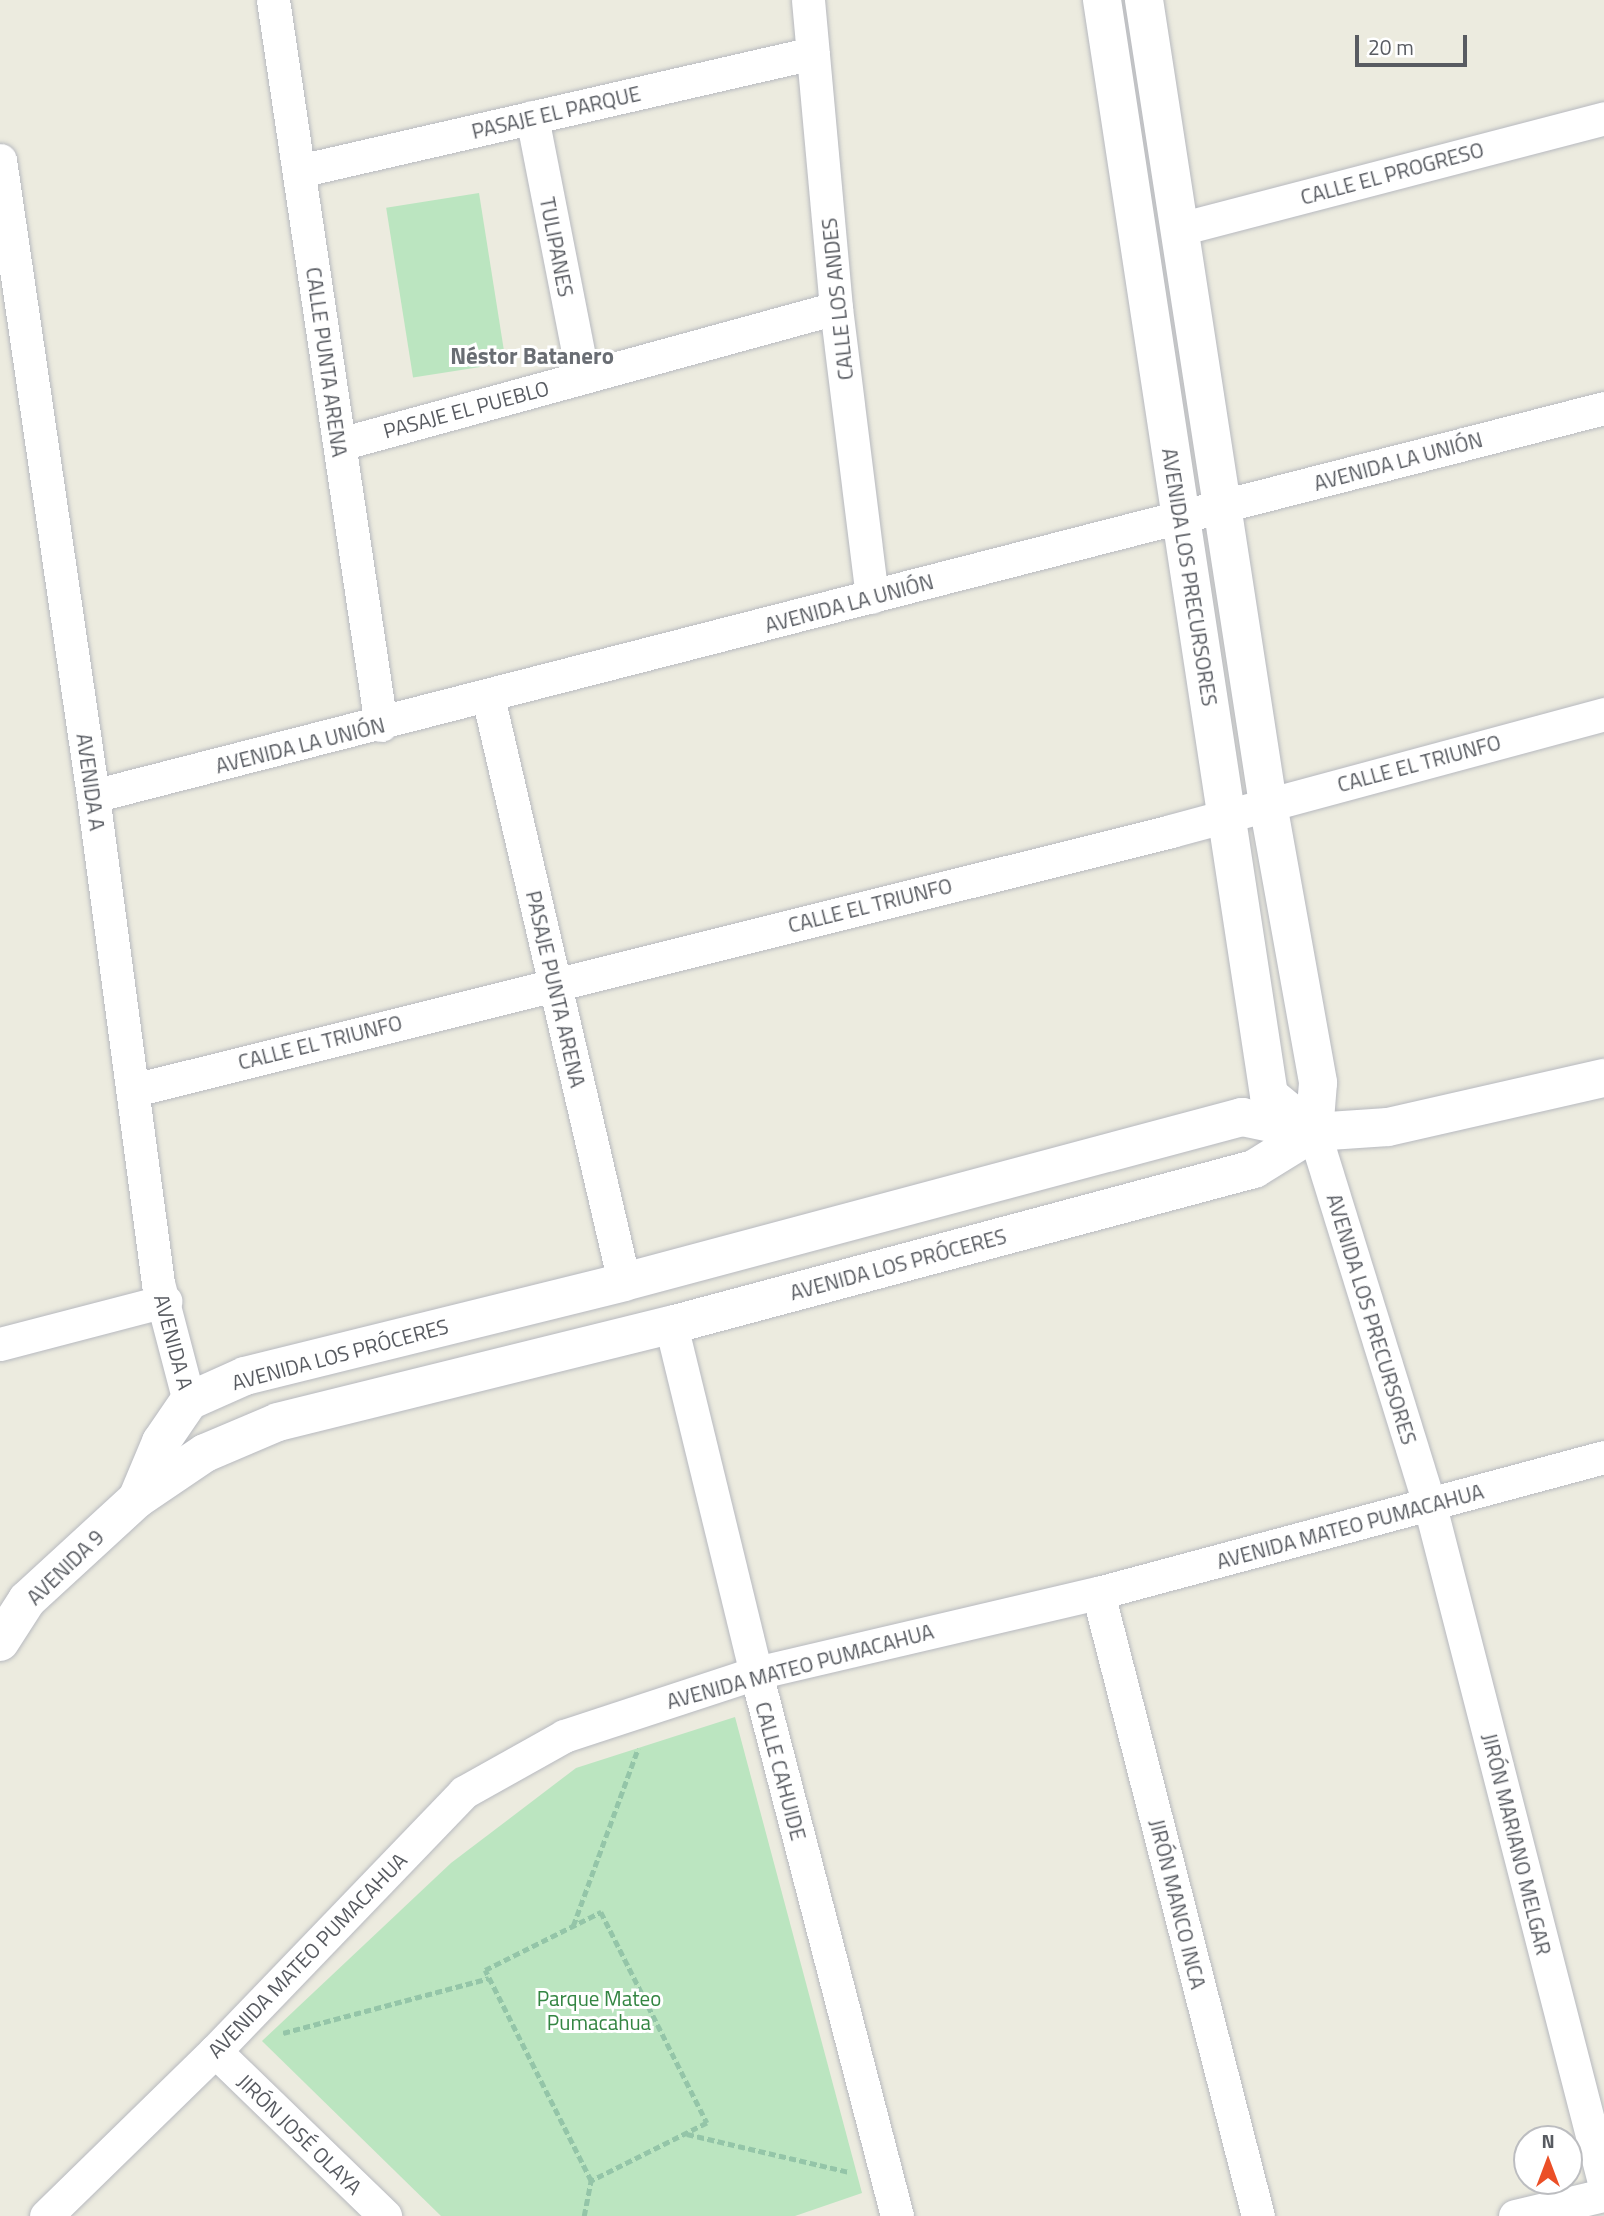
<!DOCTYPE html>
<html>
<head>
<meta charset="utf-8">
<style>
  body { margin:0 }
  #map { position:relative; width:1604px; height:2216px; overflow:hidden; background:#ecebdf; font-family:"Titillium Web",sans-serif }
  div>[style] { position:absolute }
  .green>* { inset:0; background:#bbe5c0; transform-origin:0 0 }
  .path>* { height:4.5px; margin-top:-2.25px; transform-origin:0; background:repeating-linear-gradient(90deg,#94c5a8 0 7px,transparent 0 10.5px) }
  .roads { filter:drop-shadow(0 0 2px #b7b9bf) drop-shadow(0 0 2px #b7b9bf) }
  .minor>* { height:33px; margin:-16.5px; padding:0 16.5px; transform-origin:16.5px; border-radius:16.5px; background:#fff }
  .tertiary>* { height:38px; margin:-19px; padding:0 19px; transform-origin:19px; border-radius:19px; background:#fff }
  span { translate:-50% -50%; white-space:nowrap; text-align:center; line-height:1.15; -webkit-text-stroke:6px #fff; paint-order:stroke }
  .street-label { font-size:21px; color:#585b61 }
  .park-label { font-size:21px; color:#338542 }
  .neighbourhood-label { font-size:23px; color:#696d73; font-weight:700 }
  .north { position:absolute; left:1513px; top:2125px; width:70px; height:70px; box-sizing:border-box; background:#fff; border:2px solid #bcbdc0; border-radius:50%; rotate:0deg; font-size:19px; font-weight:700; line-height:28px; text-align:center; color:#585b61 }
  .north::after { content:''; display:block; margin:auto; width:24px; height:32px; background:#eb4f27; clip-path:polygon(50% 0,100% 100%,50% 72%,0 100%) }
  .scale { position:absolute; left:1355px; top:35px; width:112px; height:32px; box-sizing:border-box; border:4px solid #585b61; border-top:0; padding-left:9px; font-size:21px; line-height:24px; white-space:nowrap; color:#585b61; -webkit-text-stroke:5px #fff; paint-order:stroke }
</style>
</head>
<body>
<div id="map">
  <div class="green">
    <i style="left:479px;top:193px;width:172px;height:94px;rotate:81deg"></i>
    <i style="clip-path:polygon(735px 1717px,862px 2193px,795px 2216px,441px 2216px,262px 2041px,451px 1863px,576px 1768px)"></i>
  </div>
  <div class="path">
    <i style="left:601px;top:1912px;width:236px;rotate:63.3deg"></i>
    <i style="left:707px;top:2123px;width:130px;rotate:153.4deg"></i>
    <i style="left:591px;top:2181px;width:236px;rotate:-116.7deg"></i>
    <i style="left:485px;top:1970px;width:130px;rotate:-26.6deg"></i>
    <i style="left:573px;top:1926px;width:189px;rotate:-69.9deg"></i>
    <i style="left:283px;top:2033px;width:213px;rotate:-14.9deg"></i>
    <i style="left:687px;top:2134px;width:166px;rotate:13.2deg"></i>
    <i style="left:584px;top:2216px;width:36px;rotate:-79deg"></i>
  </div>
  <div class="roads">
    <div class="minor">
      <i style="left:273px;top:0;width:733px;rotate:81.53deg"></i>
      <i style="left:808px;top:0;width:309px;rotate:84.8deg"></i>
      <i style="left:836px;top:308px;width:291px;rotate:82.9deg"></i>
      <i style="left:532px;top:117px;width:265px;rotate:78.9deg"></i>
      <i style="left:0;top:160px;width:643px;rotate:81.68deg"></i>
      <i style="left:93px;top:796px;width:491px;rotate:82.4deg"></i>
      <i style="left:158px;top:1283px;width:122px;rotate:75.3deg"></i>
      <i style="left:299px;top:171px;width:527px;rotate:-12.93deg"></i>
      <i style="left:1179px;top:229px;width:439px;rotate:-14.6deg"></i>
      <i style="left:340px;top:444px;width:514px;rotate:-15.33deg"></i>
      <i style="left:488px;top:697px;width:601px;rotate:76.91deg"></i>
      <i style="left:93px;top:796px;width:1560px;rotate:-14.4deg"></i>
      <i style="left:134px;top:1090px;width:1069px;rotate:-14.02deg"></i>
      <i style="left:1171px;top:831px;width:449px;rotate:-15.1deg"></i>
      <i style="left:1314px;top:1132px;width:392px;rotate:72.8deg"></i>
      <i style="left:1430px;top:1506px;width:698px;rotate:75.57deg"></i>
      <i style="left:671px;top:1325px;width:358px;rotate:76.3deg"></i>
      <i style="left:756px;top:1673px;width:561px;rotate:75.44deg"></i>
      <i style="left:0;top:1344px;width:171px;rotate:-14.6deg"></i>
      <i style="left:1098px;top:1593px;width:643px;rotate:75.6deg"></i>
      <i style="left:215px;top:2051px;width:237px;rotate:44.1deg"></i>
      <i style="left:46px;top:2216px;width:236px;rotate:-44.3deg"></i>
      <i style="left:215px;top:2051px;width:359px;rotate:-46.1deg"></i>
      <i style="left:464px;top:1792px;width:115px;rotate:-29.2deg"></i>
      <i style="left:564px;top:1736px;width:202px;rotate:-18.2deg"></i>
      <i style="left:756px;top:1673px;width:351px;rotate:-13.2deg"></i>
      <i style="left:1098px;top:1593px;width:524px;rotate:-15.04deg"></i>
      <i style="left:1515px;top:2216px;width:91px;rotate:-13.3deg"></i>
    </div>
    <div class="tertiary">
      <i style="left:1102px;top:0;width:1108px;rotate:81.33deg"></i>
      <i style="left:1269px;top:1095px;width:53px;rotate:39.7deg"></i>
      <i style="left:1144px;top:0;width:814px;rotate:81.23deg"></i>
      <i style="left:1268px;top:804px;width:283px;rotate:79.8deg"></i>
      <i style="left:1318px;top:1083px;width:49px;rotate:94.7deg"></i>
      <i style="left:137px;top:1499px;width:62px;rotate:-67.2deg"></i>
      <i style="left:161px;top:1442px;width:50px;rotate:-55.7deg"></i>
      <i style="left:189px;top:1401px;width:61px;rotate:-24.1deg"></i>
      <i style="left:245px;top:1376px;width:390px;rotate:-13.9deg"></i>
      <i style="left:624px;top:1282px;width:640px;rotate:-14.95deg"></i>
      <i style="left:1242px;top:1117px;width:74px;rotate:11.8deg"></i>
      <i style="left:1314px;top:1132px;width:74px;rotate:-3.9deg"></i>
      <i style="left:1388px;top:1127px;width:221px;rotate:-12.8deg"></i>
      <i style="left:0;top:1642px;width:50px;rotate:-57.3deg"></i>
      <i style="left:27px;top:1600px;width:149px;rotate:-42.6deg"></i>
      <i style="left:137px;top:1499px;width:82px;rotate:-34.1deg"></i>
      <i style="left:205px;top:1453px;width:79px;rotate:-23deg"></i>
      <i style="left:278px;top:1422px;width:405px;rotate:-13.9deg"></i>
      <i style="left:671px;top:1325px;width:604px;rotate:-14.98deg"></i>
      <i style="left:1254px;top:1169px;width:70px;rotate:-31.7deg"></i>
    </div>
  </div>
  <div class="street-label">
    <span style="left:556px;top:112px;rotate:-13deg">PASAJE EL PARQUE</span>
    <span style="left:1392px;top:173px;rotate:-15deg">CALLE EL PROGRESO</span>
    <span style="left:557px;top:247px;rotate:79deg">TULIPANES</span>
    <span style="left:837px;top:299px;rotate:-96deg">CALLE LOS ANDES</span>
    <span style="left:327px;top:362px;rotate:82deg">CALLE PUNTA ARENA</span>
    <span style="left:466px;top:409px;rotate:-15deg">PASAJE EL PUEBLO</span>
    <span style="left:1398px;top:461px;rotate:-15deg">AVENIDA LA UNIÓN</span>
    <span style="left:1190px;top:577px;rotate:81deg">AVENIDA LOS PRECURSORES</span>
    <span style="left:849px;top:603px;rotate:-15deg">AVENIDA LA UNIÓN</span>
    <span style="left:300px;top:745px;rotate:-14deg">AVENIDA LA UNIÓN</span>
    <span style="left:1419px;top:763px;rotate:-15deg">CALLE EL TRIUNFO</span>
    <span style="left:91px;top:782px;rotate:82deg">AVENIDA A</span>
    <span style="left:870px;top:905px;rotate:-14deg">CALLE EL TRIUNFO</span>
    <span style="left:556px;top:989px;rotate:77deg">PASAJE PUNTA ARENA</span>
    <span style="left:320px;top:1042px;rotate:-14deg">CALLE EL TRIUNFO</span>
    <span style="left:898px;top:1264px;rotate:-15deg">AVENIDA LOS PRÓCERES</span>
    <span style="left:1372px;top:1319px;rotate:73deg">AVENIDA LOS PRECURSORES</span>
    <span style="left:174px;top:1342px;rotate:75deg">AVENIDA A</span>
    <span style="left:340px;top:1354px;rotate:-15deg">AVENIDA LOS PRÓCERES</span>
    <span style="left:1350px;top:1526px;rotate:-15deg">AVENIDA MATEO PUMACAHUA</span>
    <span style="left:65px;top:1567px;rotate:-44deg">AVENIDA 9</span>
    <span style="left:800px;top:1666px;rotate:-15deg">AVENIDA MATEO PUMACAHUA</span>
    <span style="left:781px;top:1771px;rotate:75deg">CALLE CAHUIDE</span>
    <span style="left:1517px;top:1844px;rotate:76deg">JIRÓN MARIANO MELGAR</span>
    <span style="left:1178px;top:1904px;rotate:76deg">JIRÓN MANCO INCA</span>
    <span style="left:307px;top:1955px;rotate:-46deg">AVENIDA MATEO PUMACAHUA</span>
    <span style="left:300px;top:2134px;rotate:44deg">JIRÓN JOSÉ OLAYA</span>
  </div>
  <div class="park-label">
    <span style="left:599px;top:2010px">Parque Mateo<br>Pumacahua</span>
  </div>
  <div class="neighbourhood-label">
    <span style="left:532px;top:356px">Néstor Batanero</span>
  </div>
  <div class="north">N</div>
  <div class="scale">20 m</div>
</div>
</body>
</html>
